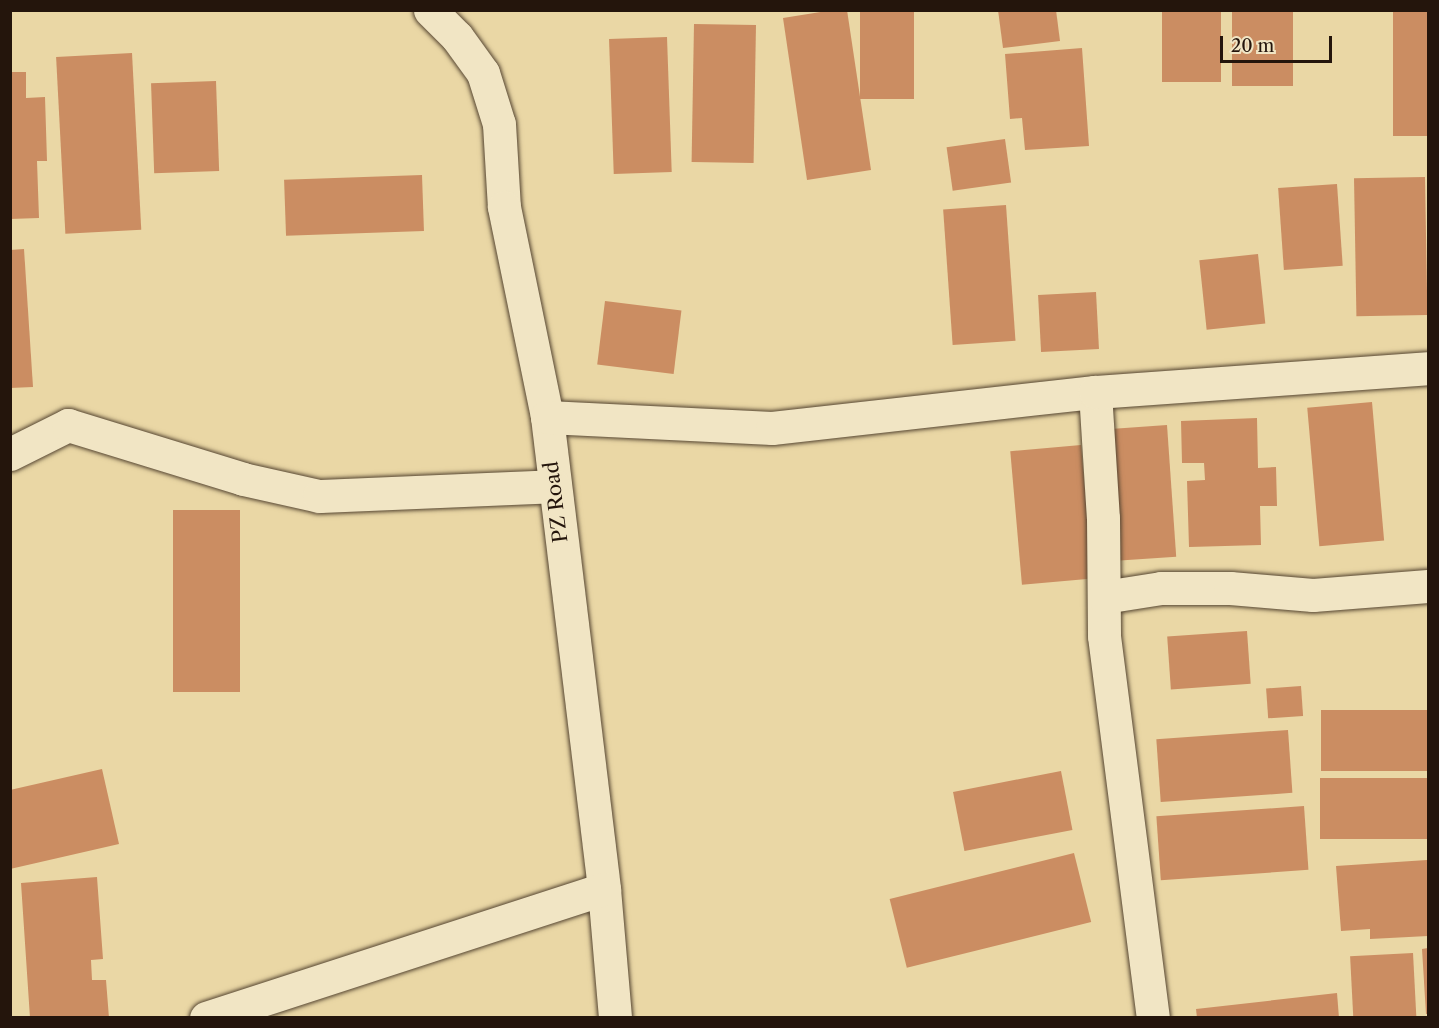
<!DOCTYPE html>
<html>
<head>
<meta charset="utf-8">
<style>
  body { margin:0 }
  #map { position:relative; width:1439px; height:1028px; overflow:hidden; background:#ead7a5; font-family:"Libre Caslon Text",serif }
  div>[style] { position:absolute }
  .building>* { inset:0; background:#cb8d62; transform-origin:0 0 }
  .roads { filter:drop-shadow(0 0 2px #564632) drop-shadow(0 0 2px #564632) }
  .minor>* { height:33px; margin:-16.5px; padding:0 16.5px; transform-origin:16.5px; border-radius:16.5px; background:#f1e5c4 }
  span { translate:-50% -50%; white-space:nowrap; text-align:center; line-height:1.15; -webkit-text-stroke:4.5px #f1e5c4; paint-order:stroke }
  .street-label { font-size:20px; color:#24150c }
  .frame { position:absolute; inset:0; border:12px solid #24150c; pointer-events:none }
  .scale { position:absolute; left:1220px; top:36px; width:112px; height:27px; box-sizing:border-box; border:3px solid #24150c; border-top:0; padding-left:8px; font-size:18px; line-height:21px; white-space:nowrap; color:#24150c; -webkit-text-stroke:4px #f1e5c4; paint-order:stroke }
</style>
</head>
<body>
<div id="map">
  <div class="building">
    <i style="clip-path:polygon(833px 10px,847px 10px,871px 170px,807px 180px,783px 18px)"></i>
    <i style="left:860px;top:10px;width:54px;height:89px"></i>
    <i style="clip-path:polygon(998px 10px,1056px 10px,1060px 41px,1003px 48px)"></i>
    <i style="left:1162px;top:10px;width:59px;height:72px"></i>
    <i style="left:1232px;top:10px;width:61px;height:76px"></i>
    <i style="left:1393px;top:10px;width:35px;height:126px"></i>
    <i style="left:694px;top:24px;width:62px;height:138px;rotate:1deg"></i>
    <i style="left:667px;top:37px;width:135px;height:58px;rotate:88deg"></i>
    <i style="clip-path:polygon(1082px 48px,1089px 146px,1025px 150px,1022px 118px,1010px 119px,1005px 54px)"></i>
    <i style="left:132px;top:53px;width:177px;height:76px;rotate:87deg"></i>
    <i style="clip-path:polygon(10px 72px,26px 72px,26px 98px,45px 97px,47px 161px,37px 161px,39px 218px,10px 219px)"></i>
    <i style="left:216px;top:81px;width:90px;height:65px;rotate:88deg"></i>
    <i style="left:1005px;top:139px;width:44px;height:59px;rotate:82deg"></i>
    <i style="left:422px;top:175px;width:56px;height:138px;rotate:88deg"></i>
    <i style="left:1425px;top:177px;width:138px;height:71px;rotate:89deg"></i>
    <i style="left:1337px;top:184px;width:82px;height:59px;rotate:86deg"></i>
    <i style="left:1006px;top:205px;width:136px;height:63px;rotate:86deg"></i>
    <i style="clip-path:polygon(24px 249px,33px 387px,10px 388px,10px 250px)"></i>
    <i style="left:1258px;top:254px;width:70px;height:59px;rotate:84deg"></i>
    <i style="left:1096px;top:292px;width:57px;height:58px;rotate:87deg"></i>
    <i style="left:605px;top:301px;width:77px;height:64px;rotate:7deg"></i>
    <i style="left:1372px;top:402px;width:139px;height:65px;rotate:85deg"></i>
    <i style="clip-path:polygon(1257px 418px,1258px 468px,1276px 467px,1277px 506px,1260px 506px,1261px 545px,1189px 547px,1187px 481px,1205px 480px,1204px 463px,1182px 463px,1181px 421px)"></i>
    <i style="left:1167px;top:425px;width:132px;height:60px;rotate:86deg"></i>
    <i style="left:1081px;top:445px;width:134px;height:71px;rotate:85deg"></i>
    <i style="left:173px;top:510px;width:67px;height:182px"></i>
    <i style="left:1247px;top:631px;width:53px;height:80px;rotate:86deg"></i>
    <i style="left:1301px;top:686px;width:30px;height:35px;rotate:86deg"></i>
    <i style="left:1428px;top:710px;width:61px;height:107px;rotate:90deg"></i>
    <i style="left:1288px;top:730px;width:63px;height:132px;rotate:86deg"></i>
    <i style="clip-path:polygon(102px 769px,119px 844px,10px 869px,10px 790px)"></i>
    <i style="left:1061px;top:771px;width:60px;height:110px;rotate:79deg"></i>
    <i style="left:1428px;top:778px;width:61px;height:108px;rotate:90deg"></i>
    <i style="left:1304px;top:806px;width:64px;height:148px;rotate:86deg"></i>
    <i style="left:1074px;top:853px;width:71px;height:190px;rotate:76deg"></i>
    <i style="clip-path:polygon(1427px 860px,1428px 936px,1370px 939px,1370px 929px,1341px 931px,1336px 866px)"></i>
    <i style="clip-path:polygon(97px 877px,103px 959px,91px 960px,92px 980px,106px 980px,109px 1018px,30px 1018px,21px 883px)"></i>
    <i style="clip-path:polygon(1428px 948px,1428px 1014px,1426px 1014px,1422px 949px)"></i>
    <i style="left:1413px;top:953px;width:65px;height:63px;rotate:87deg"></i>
    <i style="clip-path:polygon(1337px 993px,1339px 1018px,1197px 1018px,1196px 1009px)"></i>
  </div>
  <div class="roads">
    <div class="minor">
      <i style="left:430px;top:10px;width:38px;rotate:45deg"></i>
      <i style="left:457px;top:37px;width:44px;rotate:54.2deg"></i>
      <i style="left:483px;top:73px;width:53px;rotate:72.6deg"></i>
      <i style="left:499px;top:124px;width:83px;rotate:86.6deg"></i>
      <i style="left:504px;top:207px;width:214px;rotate:78.4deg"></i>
      <i style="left:547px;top:417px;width:475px;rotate:83.1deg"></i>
      <i style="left:604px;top:889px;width:129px;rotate:85.1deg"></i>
      <i style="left:1095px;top:392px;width:126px;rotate:86.4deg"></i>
      <i style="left:1103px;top:518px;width:118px;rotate:89.5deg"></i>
      <i style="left:1104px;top:636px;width:385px;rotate:82.7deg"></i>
      <i style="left:547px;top:417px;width:225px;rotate:2.8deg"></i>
      <i style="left:772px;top:428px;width:325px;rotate:-6.4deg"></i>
      <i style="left:1095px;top:392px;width:334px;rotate:-4.1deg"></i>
      <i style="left:10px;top:454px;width:65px;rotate:-26.6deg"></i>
      <i style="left:68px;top:425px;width:183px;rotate:17.1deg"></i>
      <i style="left:243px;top:479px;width:78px;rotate:12.6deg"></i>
      <i style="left:319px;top:496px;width:235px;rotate:-2.4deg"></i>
      <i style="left:1104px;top:597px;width:58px;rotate:-9deg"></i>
      <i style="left:1161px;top:588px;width:69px"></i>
      <i style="left:1230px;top:588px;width:83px;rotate:4.8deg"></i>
      <i style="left:1313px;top:595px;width:115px;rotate:-4.5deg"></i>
      <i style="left:206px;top:1018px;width:418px;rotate:-18deg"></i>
    </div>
  </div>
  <div class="street-label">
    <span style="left:556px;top:502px;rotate:-97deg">PZ Road</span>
  </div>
  <div class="frame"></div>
  <div class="scale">20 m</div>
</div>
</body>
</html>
